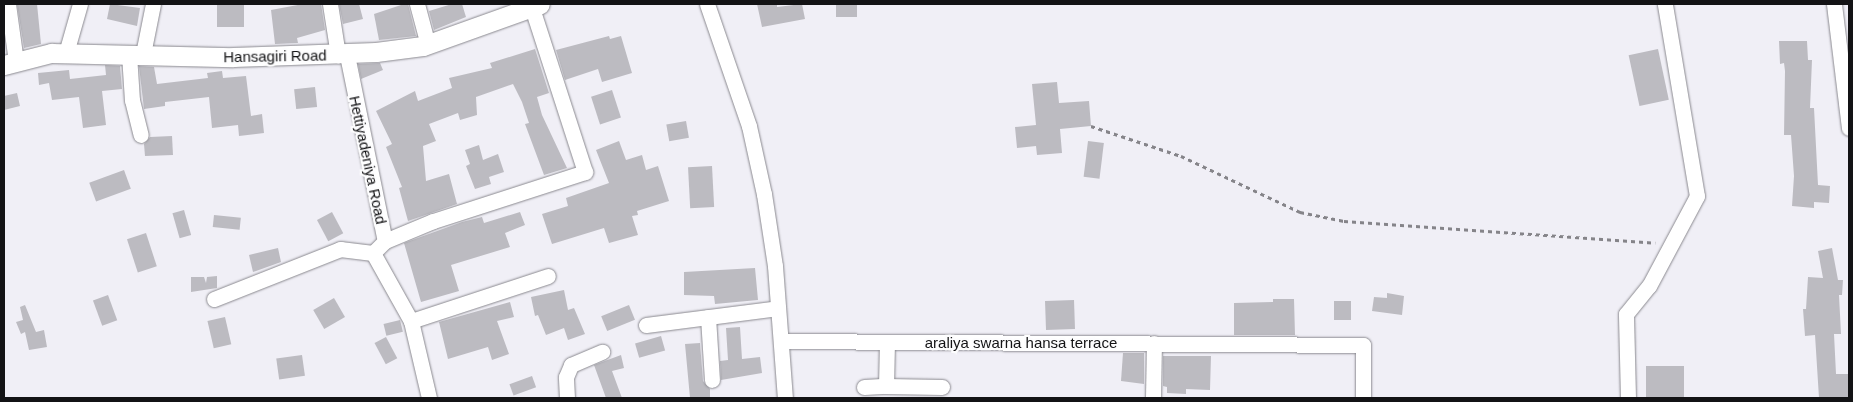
<!DOCTYPE html>
<html>
<head>
<meta charset="utf-8">
<style>
  body { margin:0 }
  #map { position:relative; width:1853px; height:402px; overflow:hidden; background:#f0eff6; font-family:Arial,sans-serif }
  div>[style] { position:absolute }
  .building>* { inset:0; background:#bcbbc1; transform-origin:0 0 }
  .path>* { height:2.5px; margin-top:-1.25px; transform-origin:0; background:repeating-linear-gradient(90deg,#858489 0 4px,transparent 0 8px) }
  .roads { filter:drop-shadow(0 0 1px #8a898f) drop-shadow(0 0 1px #8a898f) }
  .minor>* { height:15px; margin:-7.5px; padding:0 7.5px; transform-origin:7.5px; border-radius:7.5px; background:#fff }
  .tertiary>* { height:19px; margin:-9.5px; padding:0 9.5px; transform-origin:9.5px; border-radius:9.5px; background:#fff }
  span { translate:-50% -50%; white-space:nowrap; text-align:center; line-height:1.15; -webkit-text-stroke:4.5px #fdfdfe; paint-order:stroke }
  .street-label { font-size:15px; color:#131315 }
  .frame { position:absolute; inset:0; border:5px solid #131315; pointer-events:none }
</style>
</head>
<body>
<div id="map">
  <div class="building">
    <i style="clip-path:polygon(17px 4px,37px 4px,41px 44px,24px 48px)"></i>
    <i style="clip-path:polygon(110px 4px,140px 8px,137px 26px,107px 19px)"></i>
    <i style="left:217px;top:4px;width:27px;height:23px"></i>
    <i style="clip-path:polygon(303px 4px,321px 4px,325px 30px,297px 38px,298px 43px,275px 44px,271px 10px)"></i>
    <i style="clip-path:polygon(339px 4px,359px 4px,363px 19px,343px 24px)"></i>
    <i style="clip-path:polygon(404px 4px,408px 4px,416px 36px,379px 40px,374px 14px)"></i>
    <i style="clip-path:polygon(452px 4px,462px 4px,466px 17px,434px 30px,429px 11px)"></i>
    <i style="clip-path:polygon(757px 4px,777px 4px,777px 7px,802px 4px,805px 19px,762px 27px)"></i>
    <i style="left:836px;top:4px;width:21px;height:13px"></i>
    <i style="clip-path:polygon(609px 36px,610px 39px,621px 36px,632px 73px,602px 82px,598px 69px,565px 80px,556px 50px)"></i>
    <i style="clip-path:polygon(1779px 41px,1807px 41px,1808px 60px,1812px 60px,1810px 108px,1814px 108px,1818px 185px,1830px 186px,1829px 203px,1814px 202px,1814px 208px,1792px 206px,1794px 176px,1791px 135px,1784px 135px,1785px 71px,1784px 63px,1780px 64px)"></i>
    <i style="clip-path:polygon(535px 49px,549px 93px,537px 97px,542px 115px,567px 168px,544px 175px,525px 124px,529px 123px,522px 102px,513px 84px,476px 97px,477px 115px,460px 120px,458px 113px,429px 124px,436px 141px,423px 146px,426px 181px,449px 174px,457px 204px,408px 221px,399px 188px,402px 187px,386px 147px,392px 144px,376px 111px,415px 91px,418px 101px,452px 88px,449px 78px,492px 68px,490px 63px)"></i>
    <i style="left:1658px;top:49px;width:52px;height:30px;rotate:78deg"></i>
    <i style="clip-path:polygon(380px 63px,383px 70px,361px 79px,358px 64px)"></i>
    <i style="clip-path:polygon(105px 65px,120px 66px,122px 89px,102px 91px,106px 125px,83px 128px,79px 97px,52px 100px,49px 83px,39px 85px,38px 73px,69px 70px,70px 79px,106px 75px)"></i>
    <i style="clip-path:polygon(139px 66px,154px 67px,157px 84px,208px 78px,207px 73px,222px 71px,223px 78px,246px 76px,251px 116px,262px 114px,264px 133px,239px 136px,238px 125px,212px 128px,209px 97px,165px 102px,165px 106px,144px 109px)"></i>
    <i style="clip-path:polygon(1057px 82px,1059px 103px,1089px 101px,1091px 126px,1060px 129px,1062px 153px,1037px 155px,1036px 146px,1017px 148px,1015px 127px,1036px 125px,1032px 84px)"></i>
    <i style="left:315px;top:87px;width:20px;height:21px;rotate:84deg"></i>
    <i style="left:612px;top:90px;width:29px;height:22px;rotate:72deg"></i>
    <i style="clip-path:polygon(17px 93px,20px 106px,4px 110px,4px 96px)"></i>
    <i style="left:686px;top:121px;width:17px;height:20px;rotate:80deg"></i>
    <i style="clip-path:polygon(172px 136px,173px 155px,145px 156px,144px 144px,150px 137px)"></i>
    <i style="clip-path:polygon(619px 141px,626px 160px,642px 155px,646px 170px,658px 166px,669px 201px,637px 211px,638px 215px,632px 216px,638px 235px,609px 243px,604px 228px,552px 244px,542px 214px,568px 206px,566px 198px,609px 183px,596px 150px)"></i>
    <i style="left:1088px;top:141px;width:16px;height:36px;rotate:7deg"></i>
    <i style="clip-path:polygon(479px 145px,483px 160px,498px 154px,504px 172px,489px 177px,491px 184px,475px 189px,466px 166px,470px 164px,465px 150px)"></i>
    <i style="left:712px;top:166px;width:41px;height:24px;rotate:87deg"></i>
    <i style="left:124px;top:170px;width:20px;height:37px;rotate:70deg"></i>
    <i style="left:184px;top:210px;width:26px;height:12px;rotate:74deg"></i>
    <i style="left:332px;top:212px;width:24px;height:17px;rotate:62deg"></i>
    <i style="clip-path:polygon(520px 212px,525px 225px,505px 233px,510px 247px,451px 265px,459px 291px,421px 302px,404px 243px,462px 222px,482px 217px,484px 223px)"></i>
    <i style="left:214px;top:215px;width:27px;height:12px;rotate:6deg"></i>
    <i style="left:146px;top:233px;width:35px;height:20px;rotate:72deg"></i>
    <i style="clip-path:polygon(278px 248px,281px 262px,253px 272px,249px 255px)"></i>
    <i style="clip-path:polygon(1832px 248px,1838px 280px,1843px 280px,1842px 295px,1839px 295px,1841px 334px,1834px 334px,1836px 374px,1849px 374px,1849px 398px,1819px 398px,1815px 335px,1805px 336px,1803px 309px,1806px 309px,1808px 277px,1823px 278px,1818px 251px)"></i>
    <i style="clip-path:polygon(755px 268px,758px 300px,715px 304px,714px 296px,684px 295px,684px 272px)"></i>
    <i style="clip-path:polygon(217px 276px,217px 288px,191px 292px,191px 277px,204px 277px,206px 283px,207px 277px)"></i>
    <i style="clip-path:polygon(564px 290px,568px 310px,574px 308px,585px 334px,568px 340px,564px 328px,546px 335px,538px 315px,535px 316px,531px 297px)"></i>
    <i style="clip-path:polygon(1387px 293px,1404px 296px,1402px 315px,1372px 311px,1374px 297px,1387px 298px)"></i>
    <i style="left:108px;top:295px;width:27px;height:16px;rotate:70deg"></i>
    <i style="left:334px;top:298px;width:22px;height:24px;rotate:60deg"></i>
    <i style="clip-path:polygon(1273px 299px,1294px 299px,1295px 335px,1234px 335px,1234px 303px,1273px 302px)"></i>
    <i style="left:1074px;top:300px;width:29px;height:29px;rotate:88deg"></i>
    <i style="left:1334px;top:301px;width:17px;height:19px"></i>
    <i style="clip-path:polygon(510px 302px,514px 317px,497px 321px,509px 354px,492px 360px,488px 347px,448px 359px,439px 322px)"></i>
    <i style="clip-path:polygon(25px 305px,36px 332px,44px 330px,47px 347px,29px 350px,25px 332px,21px 334px,16px 322px,23px 320px,20px 307px)"></i>
    <i style="left:629px;top:305px;width:16px;height:30px;rotate:68deg"></i>
    <i style="left:225px;top:317px;width:28px;height:18px;rotate:77deg"></i>
    <i style="left:400px;top:320px;width:12px;height:17px;rotate:76deg"></i>
    <i style="clip-path:polygon(740px 327px,742px 359px,760px 357px,762px 373px,721px 380px,720px 361px,728px 360px,726px 328px)"></i>
    <i style="left:661px;top:336px;width:15px;height:27px;rotate:74deg"></i>
    <i style="left:386px;top:337px;width:24px;height:13px;rotate:62deg"></i>
    <i style="clip-path:polygon(700px 343px,703px 381px,710px 389px,710px 398px,690px 398px,685px 344px)"></i>
    <i style="clip-path:polygon(1123px 353px,1144px 353px,1144px 384px,1121px 381px)"></i>
    <i style="left:302px;top:355px;width:21px;height:26px;rotate:82deg"></i>
    <i style="clip-path:polygon(621px 355px,624px 368px,612px 371px,622px 398px,606px 398px,594px 365px)"></i>
    <i style="clip-path:polygon(1163px 356px,1211px 356px,1210px 390px,1186px 389px,1186px 394px,1167px 393px,1167px 387px,1163px 386px)"></i>
    <i style="left:1646px;top:366px;width:38px;height:32px"></i>
    <i style="left:532px;top:376px;width:12px;height:24px;rotate:70deg"></i>
  </div>
  <div class="path">
    <i style="left:1091px;top:126px;width:95px;rotate:18.4deg"></i>
    <i style="left:1181px;top:156px;width:132px;rotate:25.2deg"></i>
    <i style="left:1300px;top:212px;width:45px;rotate:11.6deg"></i>
    <i style="left:1344px;top:221px;width:312px;rotate:4deg"></i>
  </div>
  <div class="roads">
    <div class="minor">
      <i style="left:8px;top:4px;width:59px;rotate:82.1deg"></i>
      <i style="left:330px;top:4px;width:52px;rotate:81.1deg"></i>
      <i style="left:417px;top:4px;width:42px;rotate:75deg"></i>
      <i style="left:707px;top:4px;width:129px;rotate:71deg"></i>
      <i style="left:749px;top:126px;width:70px;rotate:77.6deg"></i>
      <i style="left:764px;top:194px;width:73px;rotate:81.3deg"></i>
      <i style="left:775px;top:266px;width:132px;rotate:85.7deg"></i>
      <i style="left:1834px;top:4px;width:125px;rotate:83.1deg"></i>
      <i style="left:66px;top:53px;width:51px;rotate:-74.1deg"></i>
      <i style="left:129px;top:54px;width:46px;rotate:86.3deg"></i>
      <i style="left:132px;top:100px;width:36px;rotate:76deg"></i>
      <i style="left:143px;top:54px;width:51px;rotate:-78.7deg"></i>
      <i style="left:347px;top:55px;width:190px;rotate:78.5deg"></i>
      <i style="left:385px;top:241px;width:17px;rotate:135deg"></i>
      <i style="left:373px;top:253px;width:78px;rotate:60.8deg"></i>
      <i style="left:411px;top:321px;width:79px;rotate:76.8deg"></i>
      <i style="left:385px;top:241px;width:52px;rotate:-22.6deg"></i>
      <i style="left:433px;top:221px;width:160px;rotate:-17.9deg"></i>
      <i style="left:585px;top:172px;width:172px;rotate:-107.9deg"></i>
      <i style="left:214px;top:299px;width:136px;rotate:-21.6deg"></i>
      <i style="left:340px;top:249px;width:33px;rotate:7deg"></i>
      <i style="left:708px;top:317px;width:63px;rotate:86.4deg"></i>
      <i style="left:411px;top:321px;width:144px;rotate:-18.2deg"></i>
      <i style="left:646px;top:325px;width:133px;rotate:-7.3deg"></i>
      <i style="left:781px;top:341px;width:582px;rotate:0.39deg"></i>
      <i style="left:1363px;top:345px;width:53px;rotate:90deg"></i>
      <i style="left:887px;top:342px;width:44px;rotate:91.3deg"></i>
      <i style="left:886px;top:386px;width:56px;rotate:1deg"></i>
      <i style="left:864px;top:387px;width:22px;rotate:-3deg"></i>
      <i style="left:567px;top:398px;width:21px;rotate:-93deg"></i>
      <i style="left:566px;top:377px;width:13px;rotate:-67deg"></i>
      <i style="left:571px;top:365px;width:34px;rotate:-23deg"></i>
      <i style="left:1153px;top:398px;width:55px;rotate:-89deg"></i>
      <i style="left:1628px;top:398px;width:84px;rotate:-91.4deg"></i>
      <i style="left:1626px;top:314px;width:36px;rotate:-51deg"></i>
      <i style="left:1649px;top:286px;width:102px;rotate:-61.9deg"></i>
      <i style="left:1697px;top:196px;width:195px;rotate:-99.5deg"></i>
    </div>
    <div class="tertiary">
      <i style="left:4px;top:65px;width:49px;rotate:-14.3deg"></i>
      <i style="left:51px;top:53px;width:182px;rotate:1.3deg"></i>
      <i style="left:233px;top:57px;width:143px;rotate:-2deg"></i>
      <i style="left:376px;top:52px;width:47px;rotate:-7.3deg"></i>
      <i style="left:423px;top:46px;width:124px;rotate:-19.7deg"></i>
    </div>
  </div>
  <div class="street-label">
    <span style="left:275px;top:56px;rotate:-1deg">Hansagiri Road</span>
    <span style="left:368px;top:160px;rotate:78deg">Hettiyadeniya Road</span>
    <span style="left:1021px;top:343px">araliya swarna hansa terrace</span>
  </div>
  <div class="frame"></div>
</div>
</body>
</html>
